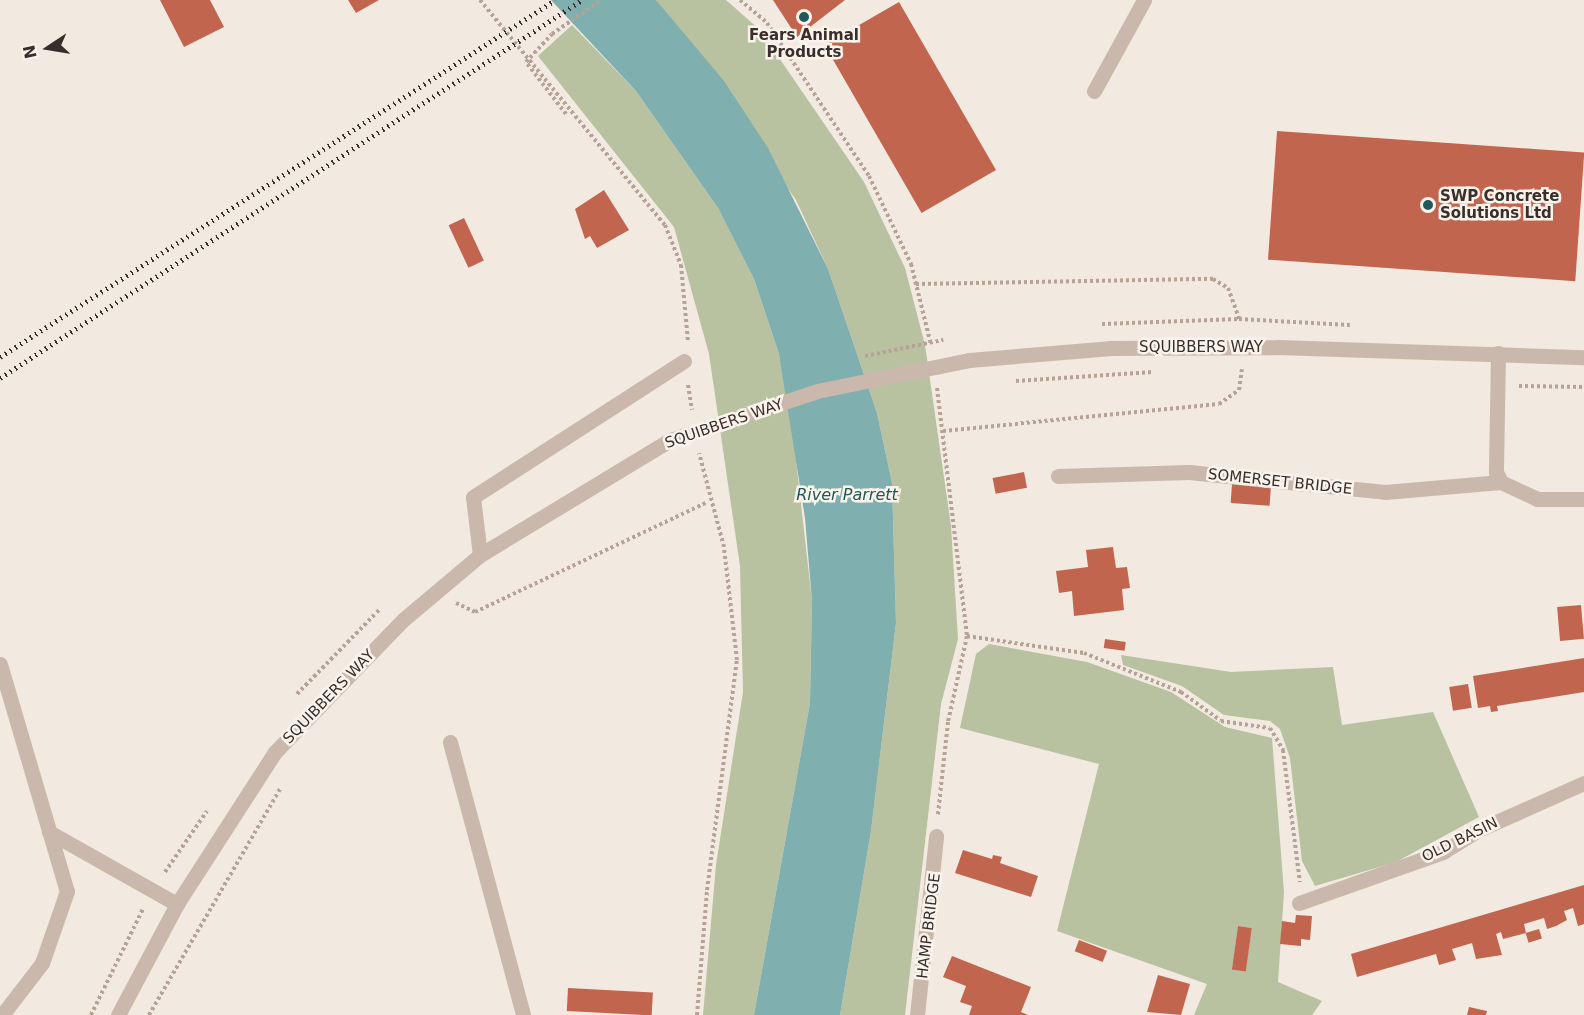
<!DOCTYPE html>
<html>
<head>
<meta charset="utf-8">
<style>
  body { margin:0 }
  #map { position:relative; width:1584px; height:1015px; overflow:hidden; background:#f2e9e0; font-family:"DejaVu Sans",sans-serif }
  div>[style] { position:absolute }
  .green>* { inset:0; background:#b8c1a0 }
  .water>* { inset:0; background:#7fafae }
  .building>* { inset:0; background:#c2654e; transform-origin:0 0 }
  .path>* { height:4px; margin-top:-2px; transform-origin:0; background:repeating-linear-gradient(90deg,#b6a296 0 3px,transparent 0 6px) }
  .lane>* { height:15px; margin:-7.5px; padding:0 7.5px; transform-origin:7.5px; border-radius:7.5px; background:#cab8ac }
  .street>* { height:15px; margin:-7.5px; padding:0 7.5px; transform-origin:7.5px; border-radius:7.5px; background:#cab8ac }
  .rail>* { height:4.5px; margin-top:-2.25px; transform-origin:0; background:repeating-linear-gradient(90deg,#392e2a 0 1.5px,transparent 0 6px) }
  .path-bridge>* { height:4px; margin-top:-2px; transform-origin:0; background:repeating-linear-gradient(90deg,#b6a296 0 3px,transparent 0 6px) }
  .street-bridge>* { height:15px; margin:-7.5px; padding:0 7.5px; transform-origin:7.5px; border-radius:7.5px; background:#cab8ac }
  .dots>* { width:16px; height:16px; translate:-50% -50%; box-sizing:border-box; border:3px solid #faf3ec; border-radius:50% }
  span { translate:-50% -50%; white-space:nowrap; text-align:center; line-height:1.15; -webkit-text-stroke:5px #faf3ec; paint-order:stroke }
  .poi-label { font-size:15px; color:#392e2a; font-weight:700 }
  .left { translate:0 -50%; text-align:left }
  .street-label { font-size:15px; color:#392e2a }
  .water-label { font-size:16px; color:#215859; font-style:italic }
  .north { position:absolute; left:18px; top:18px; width:60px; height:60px; -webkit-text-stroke:4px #faf3ec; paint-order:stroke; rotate:258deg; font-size:16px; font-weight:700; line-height:24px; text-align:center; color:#392e2a }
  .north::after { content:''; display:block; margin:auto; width:21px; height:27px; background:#392e2a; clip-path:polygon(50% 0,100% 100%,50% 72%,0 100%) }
</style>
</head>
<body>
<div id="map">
  <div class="green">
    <i style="clip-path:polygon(656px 0,726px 0,760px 30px,864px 182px,905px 268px,925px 345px,951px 526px,958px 639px,941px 704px,905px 1015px,840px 1015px,871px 831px,896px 623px,892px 483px,877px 413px,828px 269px,796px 200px)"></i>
    <i style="clip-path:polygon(572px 25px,636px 91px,718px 208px,754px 279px,779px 354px,791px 416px,812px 601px,810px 703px,754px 1015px,703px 1015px,716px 865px,743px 692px,740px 566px,709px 354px,674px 227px,538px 56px)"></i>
    <i style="clip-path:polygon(evenodd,989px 644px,1087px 662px,1171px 692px,1225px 727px,1272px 738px,1284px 892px,1278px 982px,1322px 1001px,1312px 1015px,1194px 1015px,1207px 984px,1057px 931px,1099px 764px,960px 728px,976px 654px,989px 644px,1238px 926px,1252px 928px,1245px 971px,1232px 969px,1238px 926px)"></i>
    <i style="clip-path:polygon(1121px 655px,1231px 672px,1333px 667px,1342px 725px,1433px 712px,1479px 817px,1396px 862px,1315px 886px,1302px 861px,1290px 758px,1280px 729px,1270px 721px,1224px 715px,1182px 686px,1123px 665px)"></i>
  </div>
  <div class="water">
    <i style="clip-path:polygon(551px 0,656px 0,724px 81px,768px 148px,828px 269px,877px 413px,892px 483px,896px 623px,871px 831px,840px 1015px,754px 1015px,810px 703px,812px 601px,805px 518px,779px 354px,754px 279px,718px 208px,636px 91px)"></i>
  </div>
  <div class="building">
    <i style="clip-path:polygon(160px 0,210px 0,224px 27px,184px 47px)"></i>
    <i style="clip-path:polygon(348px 0,379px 0,356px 13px)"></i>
    <i style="clip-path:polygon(773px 0,845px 0,797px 37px)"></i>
    <i style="left:899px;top:2px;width:194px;height:86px;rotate:60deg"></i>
    <i style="left:1277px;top:131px;width:308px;height:129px;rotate:4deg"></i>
    <i style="clip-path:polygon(604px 190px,629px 230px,597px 248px,590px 236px,585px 239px,575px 209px)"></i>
    <i style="left:464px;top:218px;width:47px;height:17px;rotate:65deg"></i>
    <i style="left:1024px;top:472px;width:16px;height:32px;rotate:79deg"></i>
    <i style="left:1232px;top:484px;width:39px;height:19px;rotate:4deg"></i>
    <i style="clip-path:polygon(1113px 547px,1116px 568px,1127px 567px,1130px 588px,1122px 589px,1124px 610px,1074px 616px,1072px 591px,1059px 593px,1056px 571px,1088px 567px,1086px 550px)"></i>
    <i style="left:1581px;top:605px;width:34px;height:24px;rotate:85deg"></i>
    <i style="left:1105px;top:639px;width:21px;height:9px;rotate:8deg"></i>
    <i style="clip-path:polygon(1584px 658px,1584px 692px,1497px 706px,1498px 711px,1491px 712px,1490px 706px,1478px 708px,1473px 676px)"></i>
    <i style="left:1468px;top:684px;width:24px;height:19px;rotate:81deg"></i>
    <i style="clip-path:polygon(963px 850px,992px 859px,993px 855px,1002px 857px,1000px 863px,1038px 876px,1031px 897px,955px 873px)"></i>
    <i style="clip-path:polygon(1584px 885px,1584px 924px,1578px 926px,1573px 908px,1564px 911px,1567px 920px,1556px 926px,1547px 929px,1544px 918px,1524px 924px,1526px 933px,1503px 939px,1501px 932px,1496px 934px,1502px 955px,1476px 959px,1472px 943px,1452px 949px,1456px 960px,1439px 965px,1436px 954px,1357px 977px,1351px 954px)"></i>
    <i style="clip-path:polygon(1296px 915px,1312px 916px,1310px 940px,1301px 939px,1301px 946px,1280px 944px,1282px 921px,1295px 923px)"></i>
    <i style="left:1238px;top:926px;width:14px;height:44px;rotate:8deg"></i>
    <i style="left:1539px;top:929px;width:10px;height:14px;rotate:73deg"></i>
    <i style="left:1079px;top:940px;width:30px;height:12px;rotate:21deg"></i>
    <i style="clip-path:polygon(952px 956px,1031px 987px,1021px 1012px,1028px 1015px,969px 1015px,972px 1006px,960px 1002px,966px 986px,943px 977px)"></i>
    <i style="clip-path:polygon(1158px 975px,1190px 984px,1181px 1015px,1147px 1012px)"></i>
    <i style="left:568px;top:988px;width:85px;height:23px;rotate:3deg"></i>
    <i style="clip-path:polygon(1469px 1007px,1487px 1011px,1486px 1015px,1467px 1015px)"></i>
  </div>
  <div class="path">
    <i style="left:480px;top:0;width:291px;rotate:50.6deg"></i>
    <i style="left:665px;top:225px;width:43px;rotate:68.2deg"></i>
    <i style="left:681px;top:265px;width:77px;rotate:84.8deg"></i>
    <i style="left:740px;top:0;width:35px;rotate:40deg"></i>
    <i style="left:767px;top:23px;width:184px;rotate:56.3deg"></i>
    <i style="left:869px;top:176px;width:98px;rotate:64.5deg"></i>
    <i style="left:911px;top:264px;width:83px;rotate:76.1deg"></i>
    <i style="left:566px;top:114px;width:66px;rotate:-127.6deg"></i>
    <i style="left:526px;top:62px;width:38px;rotate:-47deg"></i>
    <i style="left:552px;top:34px;width:60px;rotate:-34.8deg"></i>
    <i style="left:916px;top:284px;width:297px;rotate:-1deg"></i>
    <i style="left:1213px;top:279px;width:17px;rotate:31deg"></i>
    <i style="left:1228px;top:288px;width:33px;rotate:70deg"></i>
    <i style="left:1102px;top:324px;width:137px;rotate:-2.1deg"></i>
    <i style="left:1239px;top:319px;width:111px;rotate:3.1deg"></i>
    <i style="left:1016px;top:381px;width:137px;rotate:-3.8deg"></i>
    <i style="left:688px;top:385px;width:25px;rotate:81deg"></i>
    <i style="left:1519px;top:386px;width:65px;rotate:0.9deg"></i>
    <i style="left:937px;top:388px;width:250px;rotate:83.1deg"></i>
    <i style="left:967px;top:636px;width:88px;rotate:102.5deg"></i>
    <i style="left:948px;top:722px;width:93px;rotate:96.2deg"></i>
    <i style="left:943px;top:431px;width:277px;rotate:-5.6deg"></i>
    <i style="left:1219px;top:404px;width:24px;rotate:-35deg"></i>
    <i style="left:1239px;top:390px;width:21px;rotate:-82deg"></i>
    <i style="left:456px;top:603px;width:21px;rotate:25deg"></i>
    <i style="left:475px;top:612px;width:258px;rotate:-25.3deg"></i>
    <i style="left:967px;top:636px;width:118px;rotate:8.3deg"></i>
    <i style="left:1084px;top:653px;width:105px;rotate:21.9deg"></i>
    <i style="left:1181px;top:692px;width:49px;rotate:35.9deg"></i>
    <i style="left:1221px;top:721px;width:49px;rotate:8.1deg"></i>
    <i style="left:1270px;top:728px;width:26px;rotate:59deg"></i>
    <i style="left:1283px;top:750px;width:133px;rotate:82.7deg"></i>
    <i style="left:297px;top:694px;width:119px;rotate:-45.7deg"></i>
    <i style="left:165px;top:872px;width:74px;rotate:-55.5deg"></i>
    <i style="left:91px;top:1015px;width:118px;rotate:-63.9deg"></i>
    <i style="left:149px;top:1015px;width:263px;rotate:-59.9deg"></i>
    <i style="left:697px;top:1015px;width:125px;rotate:-85.4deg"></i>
    <i style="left:707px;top:890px;width:232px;rotate:-82.6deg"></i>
    <i style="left:737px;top:660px;width:114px;rotate:-96.6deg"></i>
    <i style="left:724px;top:547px;width:97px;rotate:-104.9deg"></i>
  </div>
  <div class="lane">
    <i style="left:1094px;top:91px;width:104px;rotate:-61.2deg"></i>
    <i style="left:480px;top:555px;width:58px;rotate:-96.9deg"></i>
    <i style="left:473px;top:497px;width:251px;rotate:-32.8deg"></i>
    <i style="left:0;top:664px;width:237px;rotate:73.6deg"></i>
    <i style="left:67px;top:891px;width:76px;rotate:109.1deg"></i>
    <i style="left:42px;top:963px;width:66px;rotate:127.6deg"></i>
    <i style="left:450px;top:742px;width:283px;rotate:75deg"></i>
  </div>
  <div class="street">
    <i style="left:1498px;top:353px;width:119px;rotate:91deg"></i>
    <i style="left:1496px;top:472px;width:11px;rotate:63deg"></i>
    <i style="left:1501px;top:482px;width:40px;rotate:25deg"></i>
    <i style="left:1537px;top:499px;width:47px"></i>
    <i style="left:969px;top:360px;width:143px;rotate:-4.8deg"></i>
    <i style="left:1111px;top:348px;width:167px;rotate:-0.3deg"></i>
    <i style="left:1278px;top:347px;width:306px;rotate:1.9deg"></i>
    <i style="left:1058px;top:476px;width:131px;rotate:-1.7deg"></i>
    <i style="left:1189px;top:472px;width:197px;rotate:5.8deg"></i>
    <i style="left:1385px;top:492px;width:116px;rotate:-4.9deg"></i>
    <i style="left:49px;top:832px;width:147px;rotate:29.4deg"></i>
    <i style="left:1299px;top:903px;width:153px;rotate:-19.5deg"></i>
    <i style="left:1443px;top:852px;width:39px;rotate:-32deg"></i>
    <i style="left:1476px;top:831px;width:118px;rotate:-24deg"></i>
    <i style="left:118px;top:1015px;width:126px;rotate:-62deg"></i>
    <i style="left:177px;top:904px;width:181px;rotate:-57.2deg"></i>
    <i style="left:275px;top:752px;width:185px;rotate:-45.9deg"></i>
    <i style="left:404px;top:619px;width:99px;rotate:-40.1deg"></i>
    <i style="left:480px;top:555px;width:222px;rotate:-31.2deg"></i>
    <i style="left:917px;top:1015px;width:180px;rotate:-83.9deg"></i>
  </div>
  <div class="rail">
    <i style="left:0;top:357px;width:660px;rotate:-32.75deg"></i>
    <i style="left:0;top:378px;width:694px;rotate:-33deg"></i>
  </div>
  <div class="path-bridge">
    <i style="left:865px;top:356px;width:80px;rotate:-11.6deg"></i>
  </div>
  <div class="street-bridge">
    <i style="left:670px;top:440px;width:155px;rotate:-18.4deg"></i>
    <i style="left:817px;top:391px;width:155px;rotate:-11.5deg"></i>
  </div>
  <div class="dots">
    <i style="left:804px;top:17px;background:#215859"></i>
    <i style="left:1428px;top:205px;background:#215859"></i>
  </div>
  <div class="poi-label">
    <span style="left:804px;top:44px">Fears Animal<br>Products</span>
    <span class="left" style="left:1440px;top:205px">SWP Concrete<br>Solutions Ltd</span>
  </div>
  <div class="street-label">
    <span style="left:1201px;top:348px">SQUIBBERS WAY</span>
    <span style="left:724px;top:424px;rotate:-19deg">SQUIBBERS WAY</span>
    <span style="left:1280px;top:482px;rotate:6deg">SOMERSET BRIDGE</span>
    <span style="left:329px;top:697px;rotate:-46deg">SQUIBBERS WAY</span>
    <span style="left:1460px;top:840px;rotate:-26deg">OLD BASIN</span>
    <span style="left:929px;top:926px;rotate:-83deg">HAMP BRIDGE</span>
  </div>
  <div class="water-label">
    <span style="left:847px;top:495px">River Parrett</span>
  </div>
  <div class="north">N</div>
</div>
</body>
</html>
